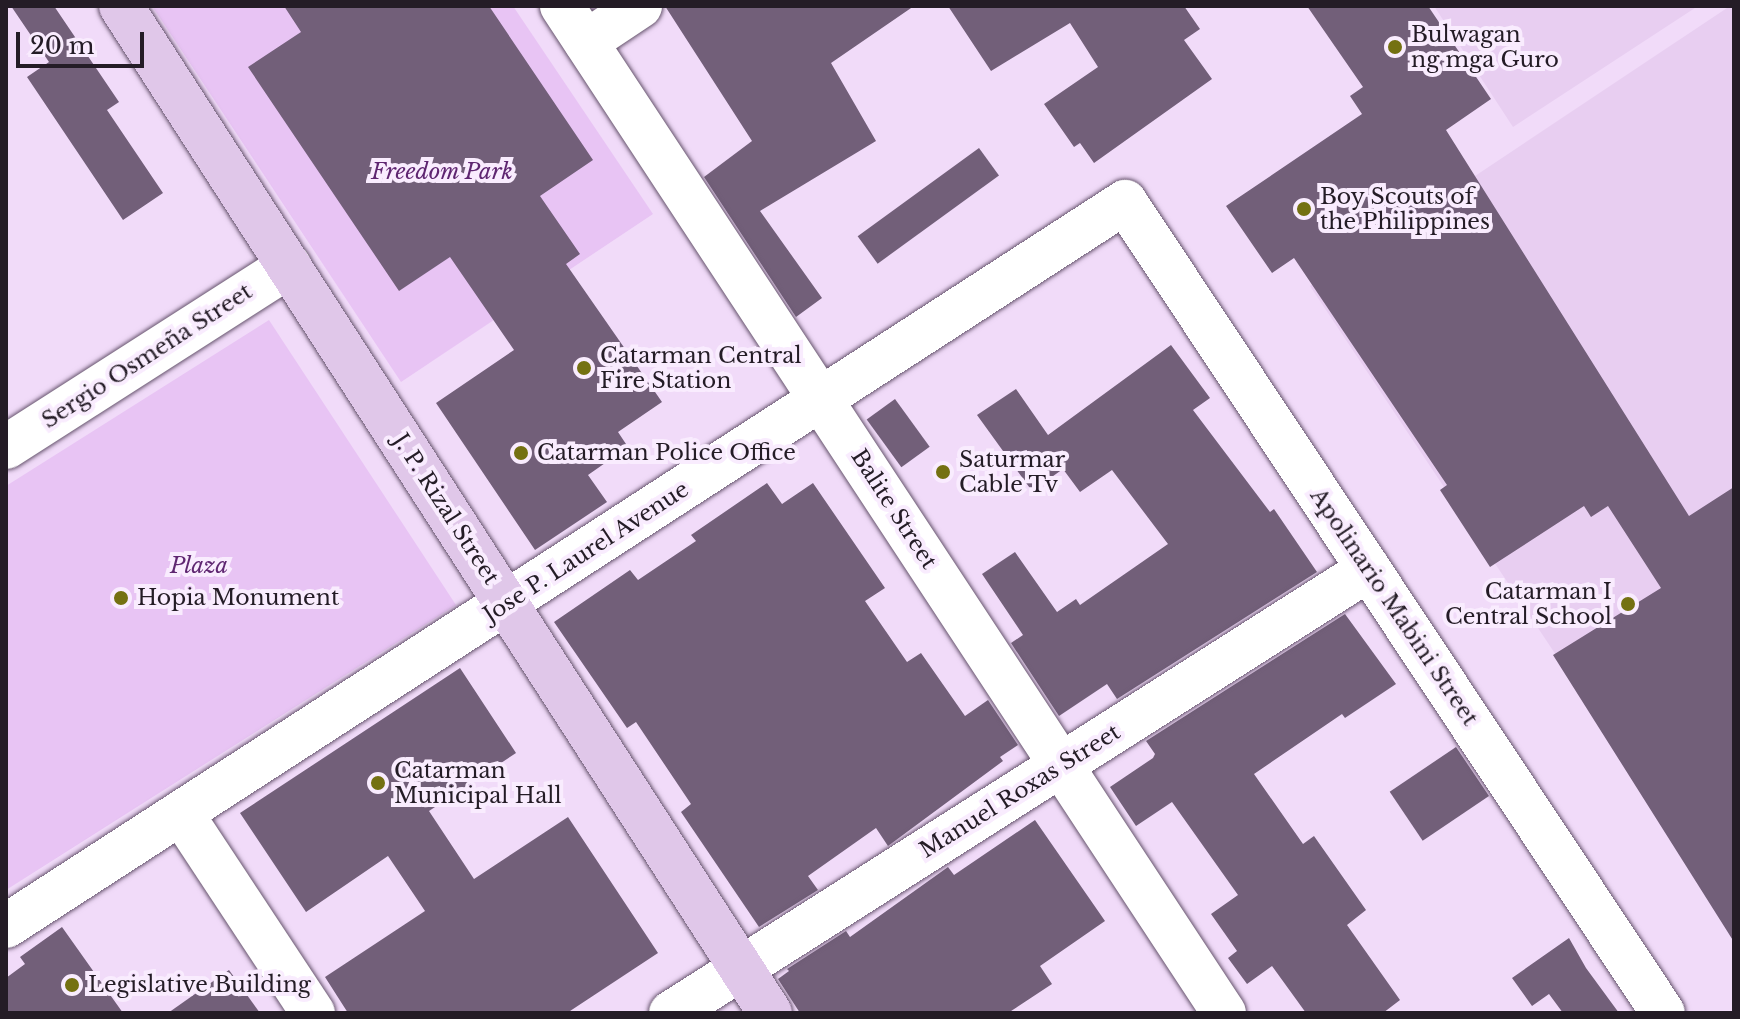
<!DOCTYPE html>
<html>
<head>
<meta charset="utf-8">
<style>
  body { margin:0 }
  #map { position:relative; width:1740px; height:1019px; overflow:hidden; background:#f1dbf9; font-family:"Libre Baskerville",serif }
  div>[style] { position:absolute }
  .built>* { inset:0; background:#e8cef1 }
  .green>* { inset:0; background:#e8c4f4 }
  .building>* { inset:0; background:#725f79; transform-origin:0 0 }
  .roads { filter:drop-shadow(0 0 2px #66546d) drop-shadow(0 0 2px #66546d) }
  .minor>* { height:44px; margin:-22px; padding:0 22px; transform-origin:22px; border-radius:22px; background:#fff }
  .major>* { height:44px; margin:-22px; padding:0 22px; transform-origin:22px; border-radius:22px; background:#e0c7e9 }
  .dots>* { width:22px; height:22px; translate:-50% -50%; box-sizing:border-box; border:4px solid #f9ecfe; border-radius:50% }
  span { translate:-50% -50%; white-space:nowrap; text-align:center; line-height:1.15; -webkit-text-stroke:8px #f9ecfe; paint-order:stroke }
  .poi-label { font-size:22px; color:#241c26 }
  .left { translate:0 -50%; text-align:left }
  .right { translate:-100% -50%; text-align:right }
  .park-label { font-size:22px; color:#5f2671; font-style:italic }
  .street-label { font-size:22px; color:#241c26 }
  .frame { position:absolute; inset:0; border:8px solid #241c26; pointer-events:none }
  .scale { position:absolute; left:16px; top:32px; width:128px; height:36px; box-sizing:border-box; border:4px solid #241c26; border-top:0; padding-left:10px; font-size:24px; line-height:28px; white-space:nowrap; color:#241c26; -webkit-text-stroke:6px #f9ecfe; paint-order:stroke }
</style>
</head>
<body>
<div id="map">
  <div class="built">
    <i style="clip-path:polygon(1434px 6px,1698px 6px,1513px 127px)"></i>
    <i style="clip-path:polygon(1730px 6px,1734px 6px,1734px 922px,1310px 286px)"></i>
  </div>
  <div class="green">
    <i style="clip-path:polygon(152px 6px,513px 6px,653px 214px,401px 382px)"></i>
    <i style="clip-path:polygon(269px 320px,456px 605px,6px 890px,6px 486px)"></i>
  </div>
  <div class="building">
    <i style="clip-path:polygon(11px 6px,54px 6px,119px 102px,107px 110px,163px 193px,123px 220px,27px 77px,49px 62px)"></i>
    <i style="clip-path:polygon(284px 6px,489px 6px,593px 160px,540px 196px,580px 254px,566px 264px,662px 402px,618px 432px,628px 447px,588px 475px,607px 502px,535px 550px,436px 403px,514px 350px,450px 257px,399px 291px,248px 67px,301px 32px)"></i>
    <i style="clip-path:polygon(665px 6px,914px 6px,831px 63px,876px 141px,760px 211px,822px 298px,796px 317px,704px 177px,752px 141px)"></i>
    <i style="clip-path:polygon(948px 6px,1184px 6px,1200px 29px,1184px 40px,1212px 79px,1094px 163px,1080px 143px,1074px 147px,1044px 104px,1098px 67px,1070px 23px,991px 71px)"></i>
    <i style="clip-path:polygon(1307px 6px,1428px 6px,1491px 99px,1446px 130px,1689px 516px,1734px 487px,1734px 942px,1553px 655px,1661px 588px,1608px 506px,1591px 517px,1584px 506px,1490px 567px,1440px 490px,1447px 485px,1294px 258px,1272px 273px,1226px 206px,1362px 114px,1350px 96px,1363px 87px)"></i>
    <i style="left:979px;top:148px;width:34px;height:150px;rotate:54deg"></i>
    <i style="clip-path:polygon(1171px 345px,1210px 398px,1193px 410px,1270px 512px,1274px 509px,1317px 572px,1117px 699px,1107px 684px,1059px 716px,1011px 643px,1023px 635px,982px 574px,1015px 552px,1057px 612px,1076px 599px,1080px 605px,1168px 544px,1112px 470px,1080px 492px,1063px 469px,1032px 491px,977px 415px,1016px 389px,1048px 435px)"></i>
    <i style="left:895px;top:399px;width:59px;height:35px;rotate:54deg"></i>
    <i style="clip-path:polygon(767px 483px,782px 504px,813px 483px,885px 588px,865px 601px,907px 662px,921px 653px,965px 716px,988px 700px,1018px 745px,1000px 757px,1003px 761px,888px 846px,876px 828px,808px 876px,818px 890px,759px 927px,681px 812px,691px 804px,636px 722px,627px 728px,554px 622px,630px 570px,638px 580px,696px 541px,691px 535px)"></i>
    <i style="clip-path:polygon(1345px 614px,1396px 684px,1345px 718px,1342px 714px,1254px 774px,1303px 844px,1314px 836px,1366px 910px,1347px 925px,1400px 1000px,1383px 1013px,1306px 1013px,1272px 966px,1247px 984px,1228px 958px,1237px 951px,1211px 914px,1238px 895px,1172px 802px,1136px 826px,1110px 787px,1153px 758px,1155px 754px,1146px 741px)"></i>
    <i style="clip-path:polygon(460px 668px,516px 753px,429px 811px,474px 879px,568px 817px,658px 953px,567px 1013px,348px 1013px,325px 977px,425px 911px,388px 856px,306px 912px,240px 813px)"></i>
    <i style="left:1456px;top:747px;width:59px;height:80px;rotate:56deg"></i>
    <i style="clip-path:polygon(1035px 820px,1105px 921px,1040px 966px,1052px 984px,1008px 1013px,800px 1013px,778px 979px,789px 971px,787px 969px,846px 931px,850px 937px,948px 867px,954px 875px)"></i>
    <i style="clip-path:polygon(62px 927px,123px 1013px,6px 1013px,6px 978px,25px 964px,20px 957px)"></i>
    <i style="clip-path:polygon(1569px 938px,1586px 968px,1619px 1013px,1563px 1013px,1549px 994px,1532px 1006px,1512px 978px)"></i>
    <i style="clip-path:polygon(229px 970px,260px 1013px,168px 1013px)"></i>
  </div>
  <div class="roads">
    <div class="minor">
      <i style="left:562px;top:6px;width:1205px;rotate:56.68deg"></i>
      <i style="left:586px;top:42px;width:65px;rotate:-33.7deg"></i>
      <i style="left:6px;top:447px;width:336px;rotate:-32.6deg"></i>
      <i style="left:181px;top:813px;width:240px;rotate:56.6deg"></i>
      <i style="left:6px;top:926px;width:1333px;rotate:-32.9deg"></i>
      <i style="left:1125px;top:202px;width:973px;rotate:56.44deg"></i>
      <i style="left:671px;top:1013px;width:827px;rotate:-32.46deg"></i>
    </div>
    <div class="major">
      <i style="left:121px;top:6px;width:1198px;rotate:57.2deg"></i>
    </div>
  </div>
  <div class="dots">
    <i style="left:1395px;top:47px;background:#747112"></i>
    <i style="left:1304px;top:209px;background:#747112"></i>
    <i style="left:584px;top:368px;background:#747112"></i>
    <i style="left:521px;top:453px;background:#747112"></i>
    <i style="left:943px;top:472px;background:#747112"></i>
    <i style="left:121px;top:598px;background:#747112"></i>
    <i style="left:1628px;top:604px;background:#747112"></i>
    <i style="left:378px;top:783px;background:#747112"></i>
    <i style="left:72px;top:985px;background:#747112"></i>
  </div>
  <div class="poi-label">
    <span class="left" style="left:1411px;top:47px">Bulwagan<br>ng mga Guro</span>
    <span class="left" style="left:1320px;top:209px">Boy Scouts of<br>the Philippines</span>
    <span class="left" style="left:600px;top:368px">Catarman Central<br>Fire Station</span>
    <span class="left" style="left:537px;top:453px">Catarman Police Office</span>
    <span class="left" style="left:959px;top:472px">Saturmar<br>Cable Tv</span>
    <span class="right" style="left:1612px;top:604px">Catarman I<br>Central School</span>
    <span class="left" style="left:137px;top:598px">Hopia Monument</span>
    <span class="left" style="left:394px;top:783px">Catarman<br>Municipal Hall</span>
    <span class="left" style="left:88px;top:985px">Legislative Building</span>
  </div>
  <div class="park-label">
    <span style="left:442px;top:172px">Freedom Park</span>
    <span style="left:199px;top:566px">Plaza</span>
  </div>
  <div class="street-label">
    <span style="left:147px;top:356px;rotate:-33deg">Sergio Osmeña Street</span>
    <span style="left:446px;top:509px;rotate:57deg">J. P. Rizal Street</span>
    <span style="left:894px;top:509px;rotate:57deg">Balite Street</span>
    <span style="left:586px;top:552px;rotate:-33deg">Jose P. Laurel Avenue</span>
    <span style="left:1394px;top:607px;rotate:56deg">Apolinario Mabini Street</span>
    <span style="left:1020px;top:791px;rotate:-32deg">Manuel Roxas Street</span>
  </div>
  <div class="frame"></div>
  <div class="scale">20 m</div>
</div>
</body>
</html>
